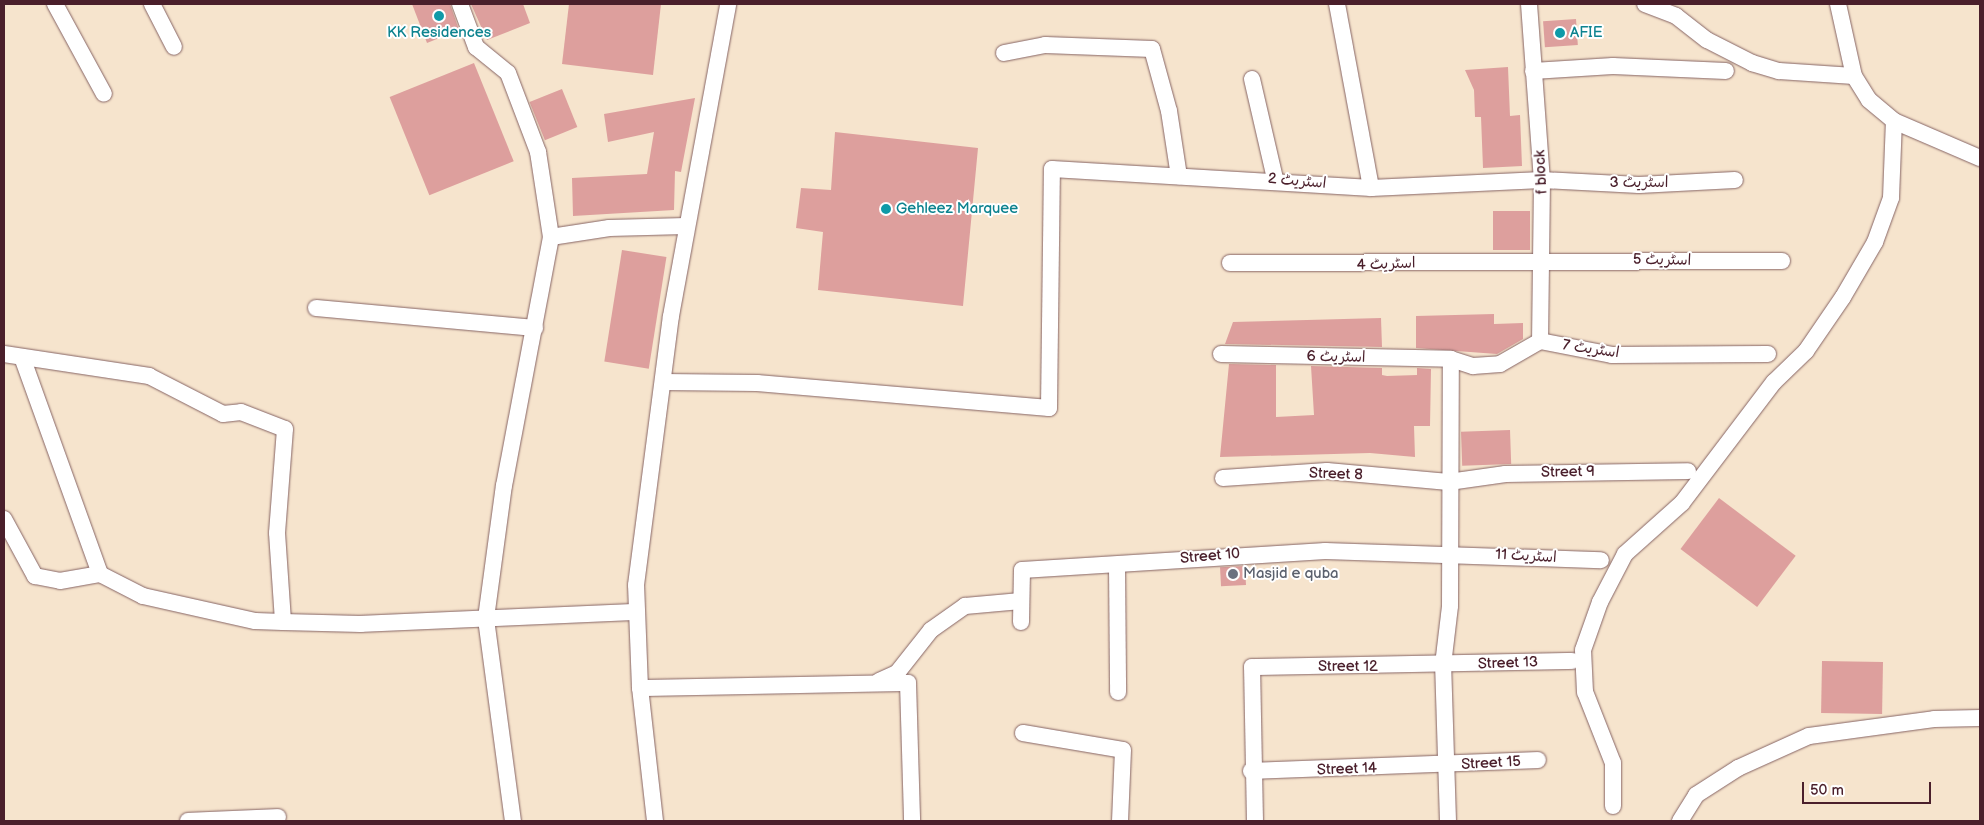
<!DOCTYPE html>
<html>
<head>
<meta charset="utf-8">
<style>
  body { margin:0 }
  #map { position:relative; width:1984px; height:825px; overflow:hidden; background:#f6e4cd; font-family:"Balsamiq Sans","Playpen Sans Arabic",sans-serif }
  div>[style] { position:absolute }
  .building>* { inset:0; background:#dd9f9d; transform-origin:0 0 }
  .roads { filter:drop-shadow(0 0 1px #866464) drop-shadow(0 0 1px #866464) }
  .minor>* { height:16px; margin:-8px; padding:0 8px; transform-origin:8px; border-radius:8px; background:#fff }
  .dots>* { width:14px; height:14px; translate:-50% -50%; box-sizing:border-box; border:2px solid #fff; border-radius:50% }
  span { translate:-50% -50%; white-space:nowrap; text-align:center; line-height:1.15; -webkit-text-stroke:4px #fff; paint-order:stroke }
  .culture-label { font-size:15px; color:#0d838f }
  .left { translate:0 -50%; text-align:left }
  .street-label { font-size:15px; color:#4a1f2b }
  .worship-label { font-size:15px; color:#5b616d }
  .frame { position:absolute; inset:0; border:5px solid #4a1f2b; pointer-events:none }
  .scale { position:absolute; left:1802px; top:782px; width:129px; height:22px; box-sizing:border-box; border:2px solid #4a1f2b; border-top:0; padding-left:6px; font-size:15px; line-height:18px; white-space:nowrap; color:#4a1f2b; -webkit-text-stroke:4px #fff; paint-order:stroke }
</style>
</head>
<body>
<div id="map">
  <div class="building">
    <i style="clip-path:polygon(412px 4px,450px 4px,459px 30px,427px 43px)"></i>
    <i style="clip-path:polygon(471px 4px,523px 4px,530px 23px,487px 40px)"></i>
    <i style="clip-path:polygon(569px 4px,661px 4px,653px 75px,562px 64px)"></i>
    <i style="left:1576px;top:19px;width:26px;height:33px;rotate:86deg"></i>
    <i style="left:474px;top:63px;width:106px;height:91px;rotate:68deg"></i>
    <i style="clip-path:polygon(1508px 67px,1510px 116px,1520px 115px,1522px 166px,1483px 168px,1481px 117px,1475px 117px,1474px 90px,1465px 70px)"></i>
    <i style="left:562px;top:89px;width:41px;height:35px;rotate:68deg"></i>
    <i style="clip-path:polygon(695px 98px,681px 172px,675px 171px,674px 210px,573px 216px,572px 178px,647px 174px,654px 132px,608px 142px,604px 114px)"></i>
    <i style="clip-path:polygon(835px 132px,978px 148px,963px 306px,818px 290px,823px 232px,796px 228px,801px 188px,831px 190px)"></i>
    <i style="left:1493px;top:211px;width:37px;height:39px"></i>
    <i style="left:622px;top:250px;width:45px;height:113px;rotate:9deg"></i>
    <i style="clip-path:polygon(1494px 314px,1494px 324px,1523px 323px,1523px 339px,1497px 354px,1416px 348px,1416px 316px)"></i>
    <i style="clip-path:polygon(1381px 318px,1382px 347px,1225px 344px,1233px 322px)"></i>
    <i style="clip-path:polygon(1229px 364px,1276px 365px,1276px 417px,1314px 415px,1311px 366px,1382px 368px,1382px 375px,1387px 376px,1417px 375px,1417px 368px,1431px 369px,1430px 426px,1414px 426px,1415px 457px,1370px 453px,1220px 457px)"></i>
    <i style="left:1510px;top:430px;width:34px;height:49px;rotate:88deg"></i>
    <i style="left:1719px;top:498px;width:96px;height:64px;rotate:37deg"></i>
    <i style="left:1245px;top:566px;width:19px;height:25px;rotate:87deg"></i>
    <i style="left:1822px;top:661px;width:61px;height:52px;rotate:1deg"></i>
  </div>
  <div class="roads">
    <div class="minor">
      <i style="left:55px;top:4px;width:102px;rotate:61.4deg"></i>
      <i style="left:152px;top:4px;width:48px;rotate:62.9deg"></i>
      <i style="left:460px;top:4px;width:46px;rotate:69.6deg"></i>
      <i style="left:476px;top:47px;width:41px;rotate:39.1deg"></i>
      <i style="left:508px;top:73px;width:85px;rotate:69.2deg"></i>
      <i style="left:538px;top:152px;width:86px;rotate:81.3deg"></i>
      <i style="left:551px;top:237px;width:252px;rotate:100.7deg"></i>
      <i style="left:504px;top:485px;width:135px;rotate:97.7deg"></i>
      <i style="left:486px;top:619px;width:204px;rotate:82.4deg"></i>
      <i style="left:1337px;top:4px;width:187px;rotate:79.5deg"></i>
      <i style="left:1529px;top:4px;width:176px;rotate:85.8deg"></i>
      <i style="left:1542px;top:180px;width:161px;rotate:90.7deg"></i>
      <i style="left:1645px;top:4px;width:33px;rotate:21deg"></i>
      <i style="left:1676px;top:16px;width:39px;rotate:38deg"></i>
      <i style="left:1707px;top:40px;width:51px;rotate:27.1deg"></i>
      <i style="left:1752px;top:63px;width:28px;rotate:17deg"></i>
      <i style="left:1779px;top:71px;width:75px;rotate:3.8deg"></i>
      <i style="left:1838px;top:4px;width:74px;rotate:77.5deg"></i>
      <i style="left:1854px;top:76px;width:28px;rotate:58deg"></i>
      <i style="left:1869px;top:100px;width:33px;rotate:40deg"></i>
      <i style="left:1894px;top:121px;width:94px;rotate:23.3deg"></i>
      <i style="left:1004px;top:53px;width:42px;rotate:-11deg"></i>
      <i style="left:1045px;top:45px;width:107px;rotate:2.1deg"></i>
      <i style="left:1152px;top:49px;width:64px;rotate:74.7deg"></i>
      <i style="left:1169px;top:111px;width:66px;rotate:81.3deg"></i>
      <i style="left:1533px;top:71px;width:80px;rotate:-3.6deg"></i>
      <i style="left:1613px;top:66px;width:113px;rotate:2.5deg"></i>
      <i style="left:1252px;top:79px;width:103px;rotate:77deg"></i>
      <i style="left:551px;top:237px;width:59px;rotate:-8.8deg"></i>
      <i style="left:609px;top:228px;width:77px;rotate:-1.5deg"></i>
      <i style="left:1230px;top:263px;width:552px;rotate:-0.21deg"></i>
      <i style="left:316px;top:308px;width:220px;rotate:5.2deg"></i>
      <i style="left:4px;top:354px;width:147px;rotate:8.6deg"></i>
      <i style="left:149px;top:376px;width:83px;rotate:27.2deg"></i>
      <i style="left:223px;top:414px;width:18px;rotate:-6deg"></i>
      <i style="left:241px;top:412px;width:47px;rotate:21.1deg"></i>
      <i style="left:285px;top:429px;width:104px;rotate:94.4deg"></i>
      <i style="left:277px;top:533px;width:89px;rotate:86.1deg"></i>
      <i style="left:1221px;top:354px;width:230px;rotate:1.2deg"></i>
      <i style="left:1451px;top:359px;width:23px;rotate:18deg"></i>
      <i style="left:1473px;top:366px;width:27px;rotate:-4deg"></i>
      <i style="left:1500px;top:364px;width:46px;rotate:-29.9deg"></i>
      <i style="left:1540px;top:341px;width:73px;rotate:11deg"></i>
      <i style="left:1612px;top:355px;width:156px;rotate:-0.4deg"></i>
      <i style="left:22px;top:357px;width:231px;rotate:70.2deg"></i>
      <i style="left:100px;top:574px;width:48px;rotate:27.1deg"></i>
      <i style="left:143px;top:596px;width:115px;rotate:12.6deg"></i>
      <i style="left:255px;top:621px;width:28px;rotate:2deg"></i>
      <i style="left:283px;top:622px;width:78px;rotate:1.5deg"></i>
      <i style="left:361px;top:624px;width:276px;rotate:-2.5deg"></i>
      <i style="left:663px;top:382px;width:94px;rotate:0.6deg"></i>
      <i style="left:757px;top:383px;width:293px;rotate:4.9deg"></i>
      <i style="left:1049px;top:408px;width:239px;rotate:-89.3deg"></i>
      <i style="left:1052px;top:169px;width:320px;rotate:3.4deg"></i>
      <i style="left:1371px;top:188px;width:171px;rotate:-2.7deg"></i>
      <i style="left:1542px;top:180px;width:97px;rotate:3deg"></i>
      <i style="left:1639px;top:185px;width:96px;rotate:-3deg"></i>
      <i style="left:1223px;top:478px;width:104px;rotate:-3.9deg"></i>
      <i style="left:1327px;top:471px;width:122px;rotate:5.2deg"></i>
      <i style="left:1449px;top:482px;width:57px;rotate:-8.1deg"></i>
      <i style="left:1505px;top:474px;width:183px;rotate:-0.9deg"></i>
      <i style="left:4px;top:519px;width:65px;rotate:61.5deg"></i>
      <i style="left:35px;top:576px;width:25px;rotate:11deg"></i>
      <i style="left:60px;top:581px;width:41px;rotate:-9.9deg"></i>
      <i style="left:1117px;top:565px;width:127px;rotate:89.5deg"></i>
      <i style="left:1021px;top:622px;width:52px;rotate:-88.9deg"></i>
      <i style="left:1022px;top:570px;width:304px;rotate:-3.6deg"></i>
      <i style="left:1325px;top:551px;width:276px;rotate:1.9deg"></i>
      <i style="left:879px;top:681px;width:20px;rotate:-24deg"></i>
      <i style="left:897px;top:673px;width:55px;rotate:-51.7deg"></i>
      <i style="left:931px;top:630px;width:42px;rotate:-35.2deg"></i>
      <i style="left:965px;top:606px;width:56px;rotate:-5.1deg"></i>
      <i style="left:640px;top:688px;width:268px;rotate:-1.1deg"></i>
      <i style="left:908px;top:683px;width:138px;rotate:88.3deg"></i>
      <i style="left:1023px;top:733px;width:101px;rotate:9.6deg"></i>
      <i style="left:1123px;top:750px;width:71px;rotate:92.4deg"></i>
      <i style="left:1251px;top:771px;width:287px;rotate:-2.2deg"></i>
      <i style="left:1613px;top:806px;width:43px;rotate:-90deg"></i>
      <i style="left:1613px;top:763px;width:76px;rotate:-111.5deg"></i>
      <i style="left:1585px;top:692px;width:42px;rotate:-92.7deg"></i>
      <i style="left:1583px;top:650px;width:51px;rotate:-70.5deg"></i>
      <i style="left:1600px;top:602px;width:54px;rotate:-62.5deg"></i>
      <i style="left:1625px;top:554px;width:76px;rotate:-41.8deg"></i>
      <i style="left:1682px;top:503px;width:152px;rotate:-52.8deg"></i>
      <i style="left:1774px;top:382px;width:45px;rotate:-44.1deg"></i>
      <i style="left:1806px;top:351px;width:65px;rotate:-55.6deg"></i>
      <i style="left:1843px;top:297px;width:64px;rotate:-59.8deg"></i>
      <i style="left:1875px;top:242px;width:47px;rotate:-70deg"></i>
      <i style="left:1891px;top:198px;width:77px;rotate:-87.8deg"></i>
      <i style="left:188px;top:821px;width:90px;rotate:-2.5deg"></i>
      <i style="left:655px;top:821px;width:134px;rotate:-96.4deg"></i>
      <i style="left:640px;top:688px;width:103px;rotate:-92.2deg"></i>
      <i style="left:636px;top:585px;width:271px;rotate:-82.6deg"></i>
      <i style="left:671px;top:316px;width:317px;rotate:-79.6deg"></i>
      <i style="left:1255px;top:821px;width:154px;rotate:-91.1deg"></i>
      <i style="left:1252px;top:667px;width:320px;rotate:-1.1deg"></i>
      <i style="left:1448px;top:821px;width:156px;rotate:-91.8deg"></i>
      <i style="left:1443px;top:665px;width:59px;rotate:-83.2deg"></i>
      <i style="left:1450px;top:606px;width:247px;rotate:-89.8deg"></i>
      <i style="left:1680px;top:821px;width:31px;rotate:-58deg"></i>
      <i style="left:1696px;top:795px;width:50px;rotate:-32.7deg"></i>
      <i style="left:1738px;top:768px;width:78px;rotate:-24.3deg"></i>
      <i style="left:1809px;top:736px;width:126px;rotate:-7.7deg"></i>
      <i style="left:1934px;top:719px;width:46px;rotate:-1.2deg"></i>
    </div>
  </div>
  <div class="dots">
    <i style="left:439px;top:16px;background:#0f9aa8"></i>
    <i style="left:1560px;top:33px;background:#0f9aa8"></i>
    <i style="left:886px;top:209px;background:#0f9aa8"></i>
    <i style="left:1233px;top:574px;background:#6b7280"></i>
  </div>
  <div class="culture-label">
    <span style="left:439px;top:33px">KK Residences</span>
    <span class="left" style="left:1570px;top:33px">AFIE</span>
    <span class="left" style="left:896px;top:209px">Gehleez Marquee</span>
  </div>
  <div class="street-label">
    <span style="left:1541px;top:172px;rotate:-93deg">f block</span>
    <span style="left:1297px;top:181px;rotate:5deg">اسٹریٹ 2</span>
    <span style="left:1639px;top:183px">اسٹریٹ 3</span>
    <span style="left:1662px;top:260px;rotate:1deg">اسٹریٹ 5</span>
    <span style="left:1386px;top:264px;rotate:-2deg">اسٹریٹ 4</span>
    <span style="left:1591px;top:349px;rotate:8deg">اسٹریٹ 7</span>
    <span style="left:1336px;top:357px;rotate:1deg">اسٹریٹ 6</span>
    <span style="left:1568px;top:472px;rotate:-1deg">Street 9</span>
    <span style="left:1336px;top:474px;rotate:2deg">Street 8</span>
    <span style="left:1210px;top:556px;rotate:-5deg">Street 10</span>
    <span style="left:1526px;top:556px;rotate:3deg">اسٹریٹ 11</span>
    <span style="left:1508px;top:663px;rotate:-2deg">Street 13</span>
    <span style="left:1348px;top:667px">Street 12</span>
    <span style="left:1491px;top:763px;rotate:-3deg">Street 15</span>
    <span style="left:1347px;top:769px;rotate:-2deg">Street 14</span>
  </div>
  <div class="worship-label">
    <span class="left" style="left:1243px;top:574px">Masjid e quba</span>
  </div>
  <div class="frame"></div>
  <div class="scale">50 m</div>
</div>
</body>
</html>
